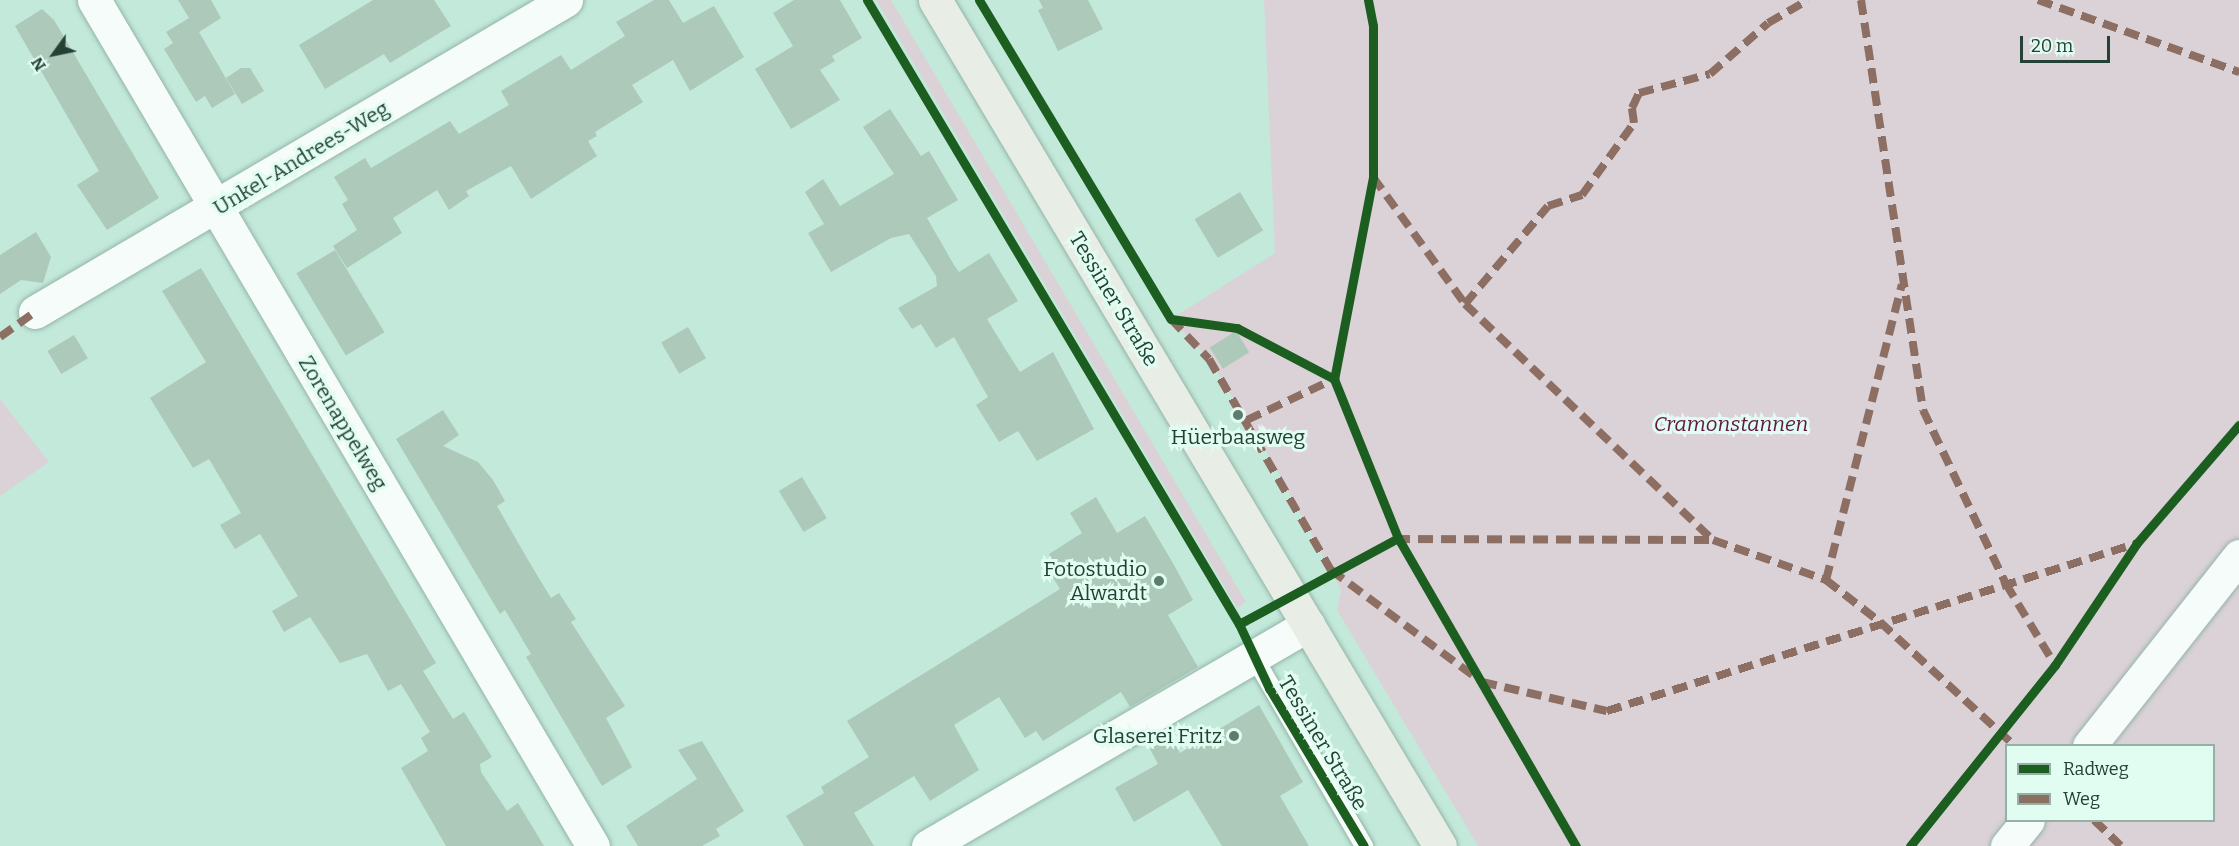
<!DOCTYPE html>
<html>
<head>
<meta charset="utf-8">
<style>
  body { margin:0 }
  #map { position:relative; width:2239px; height:846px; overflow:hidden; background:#c2e9da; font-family:Bitter,serif }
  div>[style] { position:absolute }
  .green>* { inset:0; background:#dbd2d8 }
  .building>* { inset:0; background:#adc9ba; transform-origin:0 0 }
  .roads { filter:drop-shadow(0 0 2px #95b4a8) drop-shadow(0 0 2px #95b4a8) }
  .service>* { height:18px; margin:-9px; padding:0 9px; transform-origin:9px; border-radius:9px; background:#f6fcf9 }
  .minor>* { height:33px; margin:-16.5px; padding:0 16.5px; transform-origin:16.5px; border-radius:16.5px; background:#f6fcf9 }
  .primary>* { height:33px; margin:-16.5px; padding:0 16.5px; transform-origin:16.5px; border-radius:16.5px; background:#e8eee6 }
  .quiet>* { height:8px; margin-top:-4px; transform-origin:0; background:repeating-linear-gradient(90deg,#8d6e63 0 15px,transparent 0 23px) }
  .cycleway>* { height:9px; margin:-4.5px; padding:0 4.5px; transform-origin:4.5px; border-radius:4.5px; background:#1b5e20 }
  .dots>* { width:16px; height:16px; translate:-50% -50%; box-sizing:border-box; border:3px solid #e1fcf0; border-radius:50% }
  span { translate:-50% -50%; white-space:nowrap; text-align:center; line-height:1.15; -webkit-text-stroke:6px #e1fcf0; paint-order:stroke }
  .street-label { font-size:21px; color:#244136 }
  .park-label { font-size:21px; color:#621744; font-style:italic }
  .poi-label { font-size:21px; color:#244136 }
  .right { translate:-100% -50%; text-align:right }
  .legend { position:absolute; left:2005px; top:744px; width:210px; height:78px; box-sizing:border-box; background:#e1fcf0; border:2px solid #95b1a6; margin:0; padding:8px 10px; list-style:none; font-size:18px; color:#244136 }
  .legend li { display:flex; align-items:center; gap:12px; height:30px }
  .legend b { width:30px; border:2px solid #95b1a6 }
  .north { position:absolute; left:24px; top:24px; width:60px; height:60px; -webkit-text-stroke:4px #e1fcf0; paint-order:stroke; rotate:237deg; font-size:16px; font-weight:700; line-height:24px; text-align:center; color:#244136 }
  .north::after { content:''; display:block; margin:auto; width:21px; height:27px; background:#244136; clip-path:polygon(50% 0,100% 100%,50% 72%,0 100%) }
  .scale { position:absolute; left:2020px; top:36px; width:90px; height:27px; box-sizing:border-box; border:3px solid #244136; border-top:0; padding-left:8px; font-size:18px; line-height:21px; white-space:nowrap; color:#244136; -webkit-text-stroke:4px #e1fcf0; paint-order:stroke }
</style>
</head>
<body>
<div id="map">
  <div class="green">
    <i style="clip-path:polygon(876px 0,891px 0,1246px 602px,1237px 608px)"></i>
    <i style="clip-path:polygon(evenodd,1264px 0,2239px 0,2239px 846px,1478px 846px,1337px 610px,1341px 590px,1275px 466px,1209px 359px,1171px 319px,1275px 253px,1264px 0,2006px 746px,2214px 746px,2214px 820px,2006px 820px,2006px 746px)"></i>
    <i style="clip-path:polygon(0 399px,49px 462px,0 496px)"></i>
  </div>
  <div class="building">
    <i style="clip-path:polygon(178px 0,211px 0,221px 18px,199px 32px,235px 94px,212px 108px,205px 96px,196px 102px,164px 49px,173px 43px,166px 32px,189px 18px)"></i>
    <i style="clip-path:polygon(373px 0,434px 0,451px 26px,390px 63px,384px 54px,325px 89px,299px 45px)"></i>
    <i style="clip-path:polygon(654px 0,669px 0,683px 23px,714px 6px,744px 57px,690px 91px,673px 60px,632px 85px,643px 102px,595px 132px,597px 136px,588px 141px,597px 156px,531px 199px,511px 166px,466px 191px,469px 196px,449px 210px,437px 190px,393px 218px,402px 233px,347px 268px,333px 246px,357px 230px,342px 204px,348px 200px,334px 177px,365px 158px,371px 168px,450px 121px,459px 134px,509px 105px,501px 91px,561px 55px,571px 70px,625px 36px,616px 22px)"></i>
    <i style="clip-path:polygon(794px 0,840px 0,862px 38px,832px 56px,835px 61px,820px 70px,840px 100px,791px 129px,755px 69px,793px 46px,773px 13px)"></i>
    <i style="clip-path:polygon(1039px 0,1088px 0,1103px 29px,1058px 51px,1038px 10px,1043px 8px)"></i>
    <i style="clip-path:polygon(42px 9px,54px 20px,159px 198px,107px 230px,77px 185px,99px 171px,15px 26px)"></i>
    <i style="clip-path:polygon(241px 68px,250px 68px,264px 91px,242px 104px,226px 78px)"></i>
    <i style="clip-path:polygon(890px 109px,921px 156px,929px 151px,958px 200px,927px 218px,954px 265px,959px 272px,989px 253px,1018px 301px,987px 319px,1004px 347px,1020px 372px,1053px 352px,1094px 429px,1037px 461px,1018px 431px,999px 442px,976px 405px,988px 397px,954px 337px,936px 348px,921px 324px,912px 329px,898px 308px,937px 286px,936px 276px,909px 234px,891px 238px,831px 272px,808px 233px,824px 224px,805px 192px,823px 179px,840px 206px,894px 174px,863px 127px)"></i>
    <i style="left:1240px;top:192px;width:45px;height:53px;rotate:59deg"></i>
    <i style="clip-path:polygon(36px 232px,51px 257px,43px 283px,21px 280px,0 294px,0 255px)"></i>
    <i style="left:335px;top:250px;width:96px;height:45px;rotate:59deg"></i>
    <i style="clip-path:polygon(201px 268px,436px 663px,423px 671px,453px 719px,464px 712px,492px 757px,480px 764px,481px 772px,507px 811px,518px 803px,544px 846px,446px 846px,401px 768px,428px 751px,421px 738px,430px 732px,401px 684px,388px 691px,367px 654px,340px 663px,310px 617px,284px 632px,272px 611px,298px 596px,260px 534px,235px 549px,220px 525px,241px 513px,209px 459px,193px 468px,150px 398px,206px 362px,162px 291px)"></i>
    <i style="left:688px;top:327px;width:36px;height:31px;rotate:60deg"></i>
    <i style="left:1236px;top:331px;width:25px;height:31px;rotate:58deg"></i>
    <i style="left:74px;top:335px;width:27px;height:31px;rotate:59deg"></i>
    <i style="clip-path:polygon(443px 410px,459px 435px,443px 446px,478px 462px,493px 480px,505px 501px,497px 506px,528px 560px,551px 598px,559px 593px,576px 619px,571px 622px,625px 706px,606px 718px,632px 767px,602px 786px,526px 657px,531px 654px,505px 610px,500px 614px,396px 439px)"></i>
    <i style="left:802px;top:477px;width:48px;height:27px;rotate:59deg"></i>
    <i style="clip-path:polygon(1096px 497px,1117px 533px,1145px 516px,1174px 565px,1193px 600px,1168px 615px,1198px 667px,1130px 707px,1121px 692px,1043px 741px,1036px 731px,1025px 738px,999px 697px,954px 725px,979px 770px,930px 801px,914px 776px,854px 813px,874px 846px,804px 846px,786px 816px,824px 793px,821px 787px,869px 757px,847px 721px,1060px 589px,1049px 571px,1056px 566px,1049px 554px,1082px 533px,1070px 513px)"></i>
    <i style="clip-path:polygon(1259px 705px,1303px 782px,1280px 796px,1309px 846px,1222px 846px,1188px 790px,1134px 822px,1115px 788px,1158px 764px,1150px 749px,1170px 736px,1180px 753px)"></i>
    <i style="clip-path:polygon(702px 741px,744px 811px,716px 829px,720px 836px,702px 846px,638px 846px,626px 826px,697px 779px,678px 750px)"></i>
  </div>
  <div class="roads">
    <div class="service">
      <i style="left:1254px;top:657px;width:219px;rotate:59.8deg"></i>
    </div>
    <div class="minor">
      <i style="left:94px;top:0;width:982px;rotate:59.47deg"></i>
      <i style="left:35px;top:312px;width:616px;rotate:-30.44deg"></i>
      <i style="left:2089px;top:746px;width:242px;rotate:-51.7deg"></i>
      <i style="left:928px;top:846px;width:440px;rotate:-30.2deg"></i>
      <i style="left:2007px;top:846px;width:33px;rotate:-51deg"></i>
    </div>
    <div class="primary">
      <i style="left:935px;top:0;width:985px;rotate:59.17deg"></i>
    </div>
  </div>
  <div class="quiet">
    <i style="left:1861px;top:0;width:415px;rotate:81.4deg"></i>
    <i style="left:1923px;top:410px;width:193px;rotate:64.5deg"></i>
    <i style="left:2006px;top:584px;width:95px;rotate:58.8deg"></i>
    <i style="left:2038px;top:0;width:214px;rotate:19.7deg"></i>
    <i style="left:1373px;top:177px;width:157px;rotate:54.1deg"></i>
    <i style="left:1465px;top:304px;width:342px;rotate:43.6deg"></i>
    <i style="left:1465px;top:304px;width:128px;rotate:-49.7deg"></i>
    <i style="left:1548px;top:206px;width:36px;rotate:-18deg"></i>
    <i style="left:1582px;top:195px;width:89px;rotate:-54.2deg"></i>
    <i style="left:1634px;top:123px;width:15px;rotate:-98deg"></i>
    <i style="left:1632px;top:108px;width:17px;rotate:-65deg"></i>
    <i style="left:1639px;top:93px;width:73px;rotate:-15deg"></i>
    <i style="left:1710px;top:74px;width:77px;rotate:-41.3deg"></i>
    <i style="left:1768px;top:23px;width:46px;rotate:-29.9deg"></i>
    <i style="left:1171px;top:319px;width:55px;rotate:46.5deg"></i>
    <i style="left:1209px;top:359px;width:244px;rotate:60deg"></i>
    <i style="left:1331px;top:570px;width:188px;rotate:36.6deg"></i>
    <i style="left:1482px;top:682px;width:128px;rotate:13.1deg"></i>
    <i style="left:1607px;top:711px;width:554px;rotate:-17.55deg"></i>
    <i style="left:0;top:337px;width:43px;rotate:-35.5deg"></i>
    <i style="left:1247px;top:420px;width:96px;rotate:-25.2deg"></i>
    <i style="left:1395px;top:539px;width:318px;rotate:0.2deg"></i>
    <i style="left:1713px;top:540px;width:120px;rotate:19.5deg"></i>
    <i style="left:1826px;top:580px;width:68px;rotate:37.9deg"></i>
    <i style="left:1880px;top:622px;width:183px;rotate:42.6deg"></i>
    <i style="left:1826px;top:580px;width:305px;rotate:-75.6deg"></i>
    <i style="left:2094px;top:820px;width:37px;rotate:44deg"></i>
  </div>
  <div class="cycleway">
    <i style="left:867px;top:0;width:726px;rotate:59.2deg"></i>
    <i style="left:1239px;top:624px;width:71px;rotate:64.9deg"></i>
    <i style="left:1269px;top:688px;width:184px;rotate:59deg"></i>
    <i style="left:979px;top:0;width:372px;rotate:59deg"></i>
    <i style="left:1171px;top:319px;width:67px;rotate:7.8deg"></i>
    <i style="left:1237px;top:328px;width:110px;rotate:27.7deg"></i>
    <i style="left:1368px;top:0;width:26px;rotate:79deg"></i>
    <i style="left:1373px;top:26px;width:151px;rotate:90deg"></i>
    <i style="left:1373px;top:177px;width:206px;rotate:100.9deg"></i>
    <i style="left:1334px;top:379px;width:171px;rotate:68.1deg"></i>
    <i style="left:1398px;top:538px;width:356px;rotate:60deg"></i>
    <i style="left:1239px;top:624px;width:181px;rotate:-28.4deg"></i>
    <i style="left:1910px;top:846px;width:232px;rotate:-51.3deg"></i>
    <i style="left:2055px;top:665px;width:147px;rotate:-56.1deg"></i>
    <i style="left:2137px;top:543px;width:156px;rotate:-49.2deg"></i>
  </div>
  <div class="dots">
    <i style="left:1238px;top:415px;background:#5b7c6f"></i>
    <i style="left:1159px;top:581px;background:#5b7c6f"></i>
    <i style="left:1234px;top:736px;background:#5b7c6f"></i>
  </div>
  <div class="street-label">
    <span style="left:301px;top:158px;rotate:-31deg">Unkel-Andrees-Weg</span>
    <span style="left:1114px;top:299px;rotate:59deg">Tessiner Straße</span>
    <span style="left:343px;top:423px;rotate:59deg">Zorenappelweg</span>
    <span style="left:1323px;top:743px;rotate:59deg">Tessiner Straße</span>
  </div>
  <div class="park-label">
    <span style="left:1731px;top:424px">Cramonstannen</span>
  </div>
  <div class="poi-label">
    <span style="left:1238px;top:437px">Hüerbaasweg</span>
    <span class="right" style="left:1147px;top:581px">Fotostudio<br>Alwardt</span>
    <span class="right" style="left:1222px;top:736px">Glaserei Fritz</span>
  </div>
  <ul class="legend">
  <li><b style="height:8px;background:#1b5e20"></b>Radweg</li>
  <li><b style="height:8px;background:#8d6e63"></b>Weg</li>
  </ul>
  <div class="north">N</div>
  <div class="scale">20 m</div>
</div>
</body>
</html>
